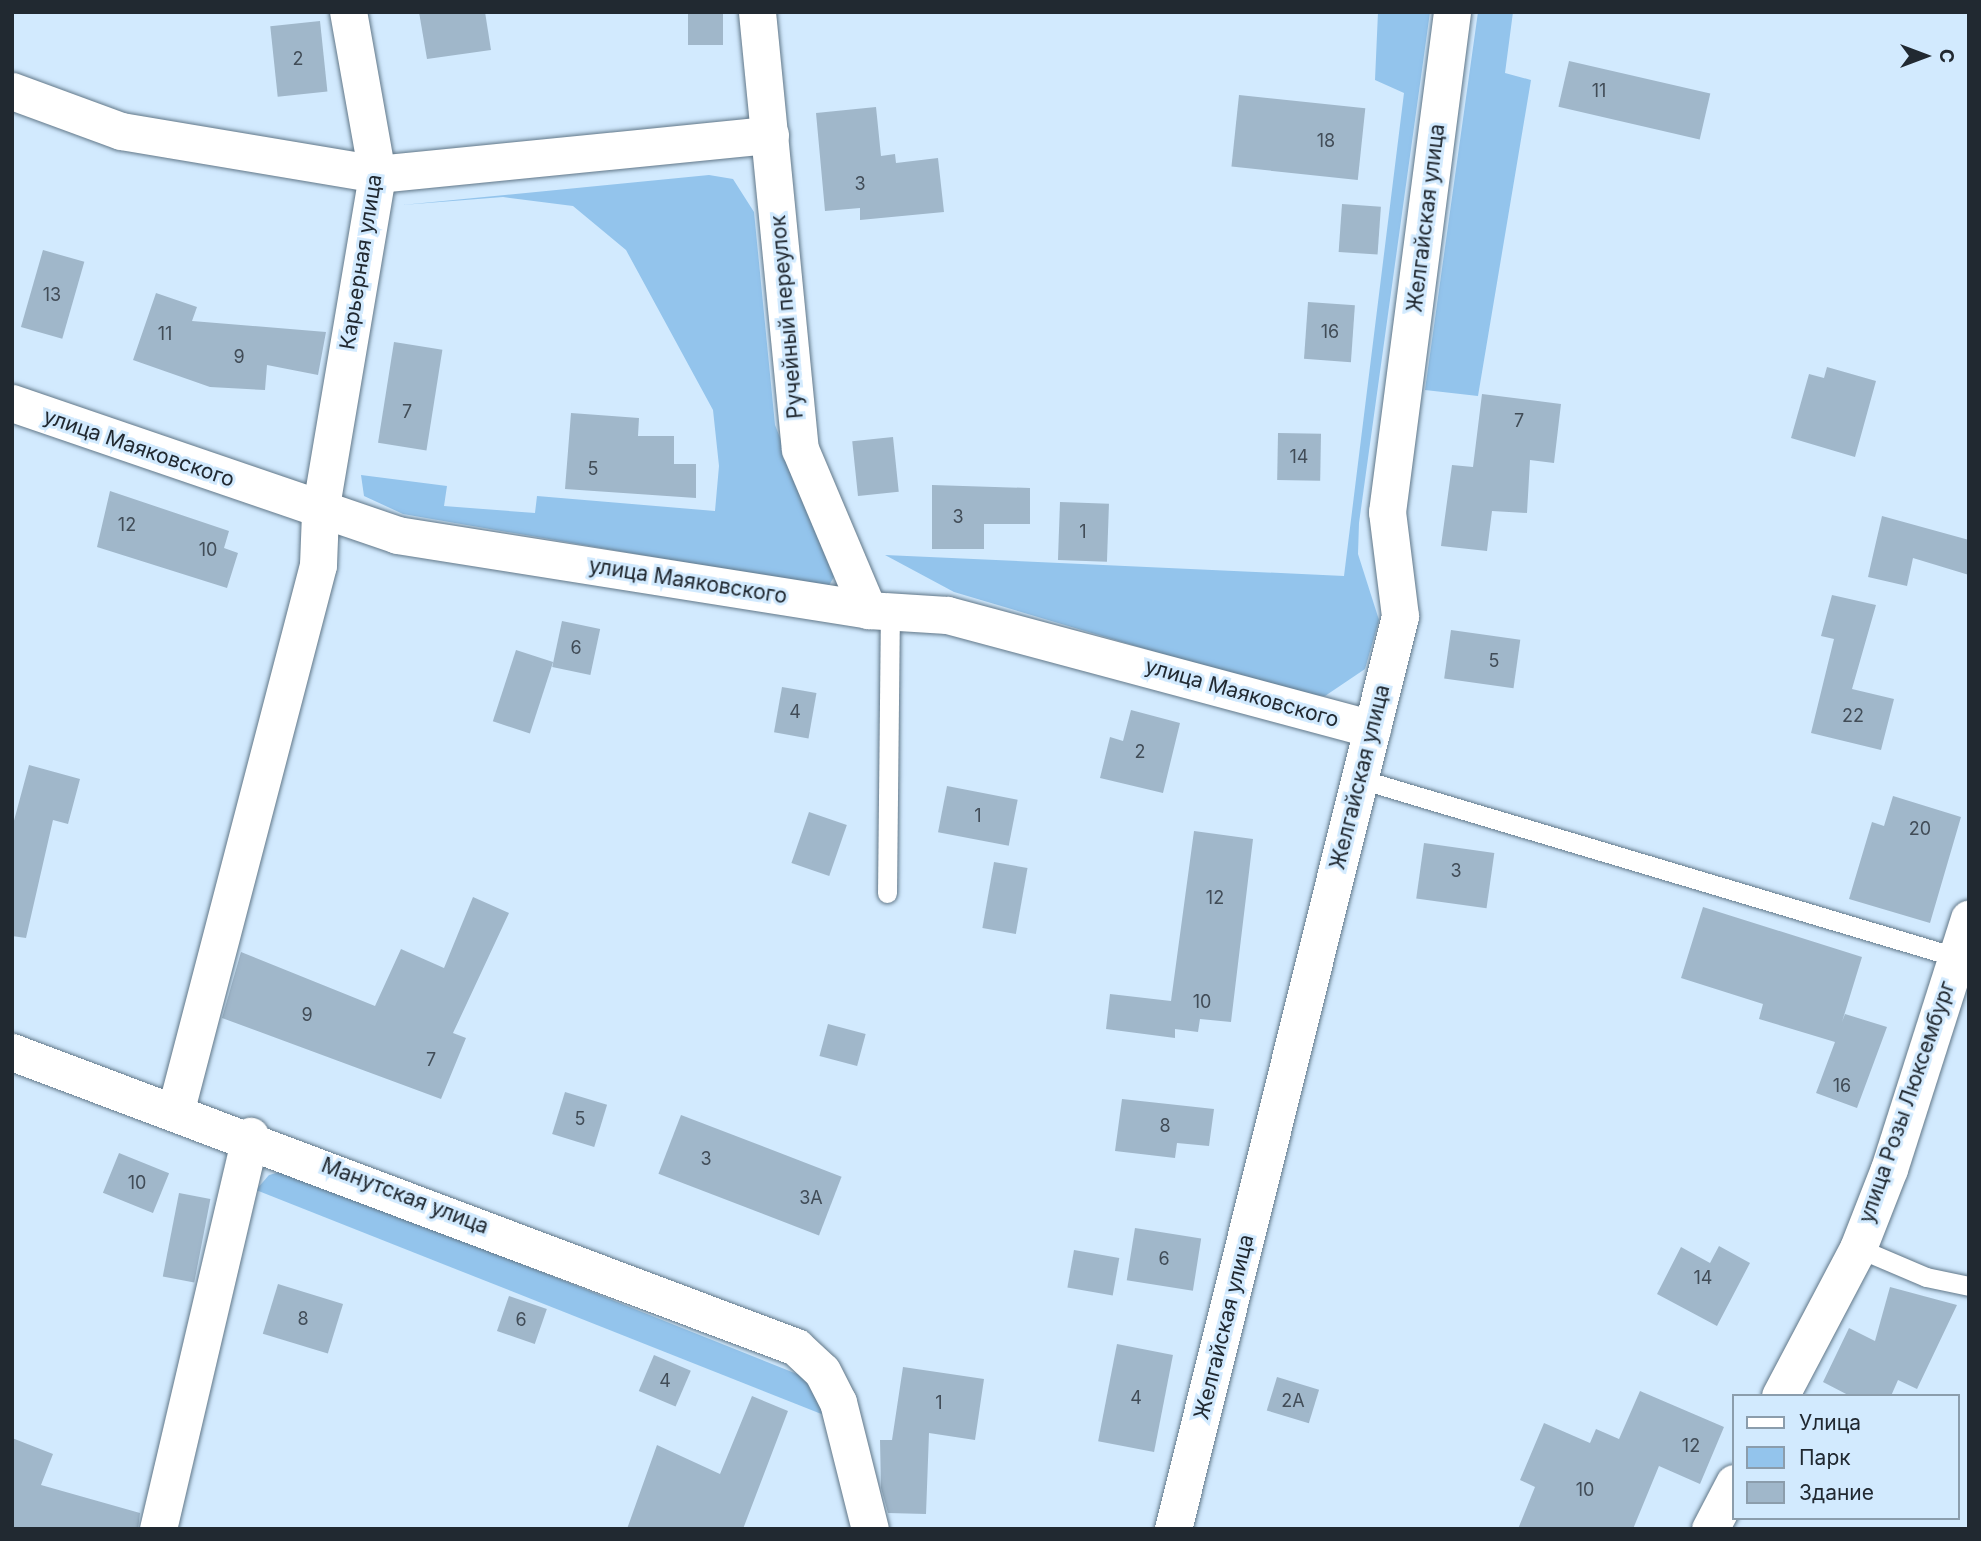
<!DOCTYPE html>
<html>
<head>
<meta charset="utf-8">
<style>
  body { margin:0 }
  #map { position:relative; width:1981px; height:1541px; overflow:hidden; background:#d2eafe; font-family:Inter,sans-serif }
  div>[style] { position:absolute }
  .green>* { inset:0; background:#93c4ec }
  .building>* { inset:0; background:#a0b7ca; transform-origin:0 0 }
  .roads { filter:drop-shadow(0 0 2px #617788) drop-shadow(0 0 2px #617788) }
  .service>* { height:19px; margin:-9.5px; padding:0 9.5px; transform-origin:9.5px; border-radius:9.5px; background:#fff }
  .minor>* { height:37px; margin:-18.5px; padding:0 18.5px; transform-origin:18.5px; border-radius:18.5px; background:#fff }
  span { translate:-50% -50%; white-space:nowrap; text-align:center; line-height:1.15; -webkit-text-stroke:6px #d2eafe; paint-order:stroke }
  .number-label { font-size:18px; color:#414c57 }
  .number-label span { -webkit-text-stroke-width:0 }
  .street-label { font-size:21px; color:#212931 }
  .frame { position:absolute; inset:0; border:14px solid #212931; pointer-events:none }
  .legend { position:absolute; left:1732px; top:1394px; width:228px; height:126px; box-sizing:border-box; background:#d2eafe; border:2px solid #8b9dac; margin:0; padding:9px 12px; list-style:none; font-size:21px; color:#212931 }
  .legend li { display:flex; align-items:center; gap:14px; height:35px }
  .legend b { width:35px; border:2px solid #8b9dac }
  .north { position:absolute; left:1890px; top:21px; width:70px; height:70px; -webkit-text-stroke:5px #d2eafe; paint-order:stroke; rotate:90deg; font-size:19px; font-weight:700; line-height:28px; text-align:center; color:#212931 }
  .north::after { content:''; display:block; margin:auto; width:24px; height:32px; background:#212931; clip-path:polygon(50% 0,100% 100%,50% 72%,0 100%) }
</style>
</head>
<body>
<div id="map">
  <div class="green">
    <i style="clip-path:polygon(1378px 12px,1430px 12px,1359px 523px,1358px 554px,1379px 620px,1365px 669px,1325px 696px,1301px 695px,954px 592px,885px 555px,1344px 576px,1404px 93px,1375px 80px)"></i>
    <i style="clip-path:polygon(1478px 12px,1513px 12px,1505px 73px,1531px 80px,1478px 396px,1425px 390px)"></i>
    <i style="clip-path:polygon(709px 175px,733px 179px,754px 212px,775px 425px,835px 575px,828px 587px,403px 514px,364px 496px,361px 475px,447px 486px,444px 506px,535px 513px,537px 496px,715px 511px,719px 466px,713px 410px,626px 250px,573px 206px,503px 197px,402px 205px)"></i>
    <i style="clip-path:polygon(287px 1170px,802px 1376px,813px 1381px,829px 1417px,256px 1190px,269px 1175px)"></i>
  </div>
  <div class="building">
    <i style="clip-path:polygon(419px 12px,485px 12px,491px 50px,427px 59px)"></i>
    <i style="left:688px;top:12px;width:35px;height:33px"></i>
    <i style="left:320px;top:21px;width:71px;height:50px;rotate:84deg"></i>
    <i style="left:1569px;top:61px;width:145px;height:47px;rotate:13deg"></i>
    <i style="left:1239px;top:95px;width:127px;height:72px;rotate:6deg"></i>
    <i style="clip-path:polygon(876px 107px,881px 156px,895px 154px,896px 163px,938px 158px,944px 212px,860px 220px,860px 208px,825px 211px,816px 113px)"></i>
    <i style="left:1342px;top:204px;width:39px;height:48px;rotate:4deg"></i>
    <i style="left:43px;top:250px;width:43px;height:80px;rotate:16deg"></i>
    <i style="clip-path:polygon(156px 293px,197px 307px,192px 321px,326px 332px,318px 375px,267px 365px,265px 390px,210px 387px,133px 360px)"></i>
    <i style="left:1308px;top:302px;width:47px;height:57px;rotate:4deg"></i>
    <i style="left:394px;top:342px;width:49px;height:102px;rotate:9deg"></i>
    <i style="clip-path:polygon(1827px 367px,1876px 381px,1855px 457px,1791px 438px,1809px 374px,1824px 378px)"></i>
    <i style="clip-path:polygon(1482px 394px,1561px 404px,1554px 463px,1530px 460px,1527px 513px,1492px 511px,1487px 551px,1441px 546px,1452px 465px,1473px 467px)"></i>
    <i style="clip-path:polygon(571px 413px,639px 418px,638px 436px,674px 436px,674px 464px,696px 464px,696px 498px,565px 489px)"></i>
    <i style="left:1278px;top:433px;width:43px;height:47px;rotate:1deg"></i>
    <i style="left:893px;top:437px;width:55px;height:41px;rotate:84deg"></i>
    <i style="clip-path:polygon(932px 485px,1030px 488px,1030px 524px,984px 524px,984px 549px,932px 549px)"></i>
    <i style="clip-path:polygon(110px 491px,229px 531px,224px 548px,238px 553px,227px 588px,97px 547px)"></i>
    <i style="left:1060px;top:502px;width:49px;height:58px;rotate:2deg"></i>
    <i style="clip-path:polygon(1882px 516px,1969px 540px,1969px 575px,1913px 558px,1907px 586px,1868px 577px)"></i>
    <i style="clip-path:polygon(1832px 595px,1876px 605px,1852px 689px,1894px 699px,1881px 750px,1811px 733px,1834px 639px,1821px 636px)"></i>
    <i style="left:562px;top:621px;width:39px;height:47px;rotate:12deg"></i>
    <i style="left:1451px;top:630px;width:70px;height:49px;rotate:8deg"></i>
    <i style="left:516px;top:650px;width:39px;height:75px;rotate:18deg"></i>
    <i style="left:782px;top:687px;width:35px;height:46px;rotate:10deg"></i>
    <i style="clip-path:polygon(1131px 710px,1180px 723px,1163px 793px,1100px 778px,1110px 737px,1123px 741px)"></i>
    <i style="clip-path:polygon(29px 765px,80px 779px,68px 824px,53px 820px,26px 938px,12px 936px,12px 828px)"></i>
    <i style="left:947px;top:786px;width:72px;height:47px;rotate:11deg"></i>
    <i style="clip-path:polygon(1893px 796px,1961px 817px,1930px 923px,1849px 899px,1872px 822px,1884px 826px)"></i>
    <i style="left:809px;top:812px;width:40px;height:54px;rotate:19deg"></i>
    <i style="clip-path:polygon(1194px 831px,1253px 839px,1231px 1022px,1200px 1019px,1198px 1032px,1175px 1029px,1175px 1038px,1106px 1029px,1110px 994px,1171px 1001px)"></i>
    <i style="left:1424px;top:843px;width:71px;height:56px;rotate:8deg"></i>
    <i style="left:994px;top:862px;width:34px;height:67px;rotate:10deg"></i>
    <i style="clip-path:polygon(473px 897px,509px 913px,453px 1033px,466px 1038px,441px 1099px,222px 1018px,241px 952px,375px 1006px,401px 949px,444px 968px)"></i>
    <i style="clip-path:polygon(1703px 907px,1862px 957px,1842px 1022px,1845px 1014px,1887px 1027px,1857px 1108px,1816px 1093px,1835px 1042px,1759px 1019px,1763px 1004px,1681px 978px)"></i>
    <i style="left:828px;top:1024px;width:39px;height:33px;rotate:15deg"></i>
    <i style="left:565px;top:1092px;width:44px;height:44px;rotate:17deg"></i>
    <i style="clip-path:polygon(1122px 1099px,1214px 1109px,1209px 1146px,1177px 1143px,1175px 1158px,1115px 1151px)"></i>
    <i style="left:681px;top:1115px;width:172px;height:63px;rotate:21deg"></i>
    <i style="left:119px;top:1153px;width:54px;height:43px;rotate:22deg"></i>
    <i style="left:179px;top:1193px;width:32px;height:85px;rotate:11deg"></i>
    <i style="left:1135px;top:1228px;width:67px;height:53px;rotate:9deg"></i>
    <i style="clip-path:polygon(1719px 1246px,1750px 1263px,1717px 1326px,1657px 1294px,1681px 1247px,1710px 1263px)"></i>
    <i style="left:1074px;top:1250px;width:46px;height:38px;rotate:10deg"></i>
    <i style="left:278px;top:1284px;width:68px;height:52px;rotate:17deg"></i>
    <i style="clip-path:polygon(1890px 1287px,1957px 1305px,1917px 1389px,1898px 1380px,1891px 1396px,1850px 1396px,1823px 1382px,1849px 1328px,1875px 1341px)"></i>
    <i style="left:509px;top:1296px;width:40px;height:37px;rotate:19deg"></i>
    <i style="left:1117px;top:1344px;width:57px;height:99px;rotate:11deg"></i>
    <i style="left:654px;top:1355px;width:40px;height:39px;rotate:23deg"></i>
    <i style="clip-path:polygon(903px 1367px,984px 1379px,975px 1440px,929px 1433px,926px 1514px,888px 1513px,881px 1488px,880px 1440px,892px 1440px)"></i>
    <i style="left:1277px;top:1377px;width:44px;height:35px;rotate:17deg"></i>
    <i style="clip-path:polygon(1640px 1391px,1724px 1427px,1700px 1484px,1659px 1466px,1633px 1529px,1518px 1529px,1535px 1487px,1520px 1480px,1544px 1423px,1590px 1443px,1596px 1429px,1619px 1439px)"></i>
    <i style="clip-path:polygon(752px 1396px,788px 1411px,743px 1529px,627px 1529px,657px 1445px,720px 1474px)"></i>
    <i style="clip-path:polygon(12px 1438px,53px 1454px,41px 1485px,140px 1513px,138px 1529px,12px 1529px)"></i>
  </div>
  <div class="roads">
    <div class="service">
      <i style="left:1360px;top:779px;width:622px;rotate:16.63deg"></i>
      <i style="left:887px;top:893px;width:282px;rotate:-89.4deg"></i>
      <i style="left:1858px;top:1248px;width:74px;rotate:23.1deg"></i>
      <i style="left:1926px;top:1277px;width:44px;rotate:11.8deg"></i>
    </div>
    <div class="minor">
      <i style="left:757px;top:12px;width:439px;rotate:84.4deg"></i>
      <i style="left:800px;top:449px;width:175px;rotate:67.1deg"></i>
      <i style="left:12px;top:91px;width:116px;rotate:20.2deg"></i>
      <i style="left:121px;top:131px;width:260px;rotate:9.5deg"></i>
      <i style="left:377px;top:174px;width:395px;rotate:-5.7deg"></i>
      <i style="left:12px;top:403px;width:407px;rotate:18.9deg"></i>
      <i style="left:397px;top:535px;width:477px;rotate:9deg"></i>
      <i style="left:868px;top:610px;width:79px;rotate:3.6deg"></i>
      <i style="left:947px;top:615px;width:440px;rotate:15deg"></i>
      <i style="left:12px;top:1052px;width:838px;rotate:20.62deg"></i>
      <i style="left:796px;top:1347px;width:35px;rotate:43deg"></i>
      <i style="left:822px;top:1371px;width:35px;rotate:63deg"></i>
      <i style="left:838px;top:1402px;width:131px;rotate:75.9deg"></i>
      <i style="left:176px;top:1109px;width:562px;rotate:-75.37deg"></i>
      <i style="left:318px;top:565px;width:53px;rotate:-87.8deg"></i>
      <i style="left:320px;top:512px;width:343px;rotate:-80.4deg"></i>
      <i style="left:377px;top:174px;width:165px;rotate:-100.1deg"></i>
      <i style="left:1780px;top:1396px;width:167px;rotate:-62.2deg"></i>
      <i style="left:1858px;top:1248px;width:85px;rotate:-68.6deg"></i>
      <i style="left:1889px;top:1169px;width:263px;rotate:-72.3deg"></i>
      <i style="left:158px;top:1529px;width:404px;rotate:-76.8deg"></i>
      <i style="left:1173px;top:1529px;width:941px;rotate:-76.04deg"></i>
      <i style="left:1400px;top:616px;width:105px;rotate:-97.1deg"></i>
      <i style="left:1387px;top:512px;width:504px;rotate:-82.59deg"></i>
      <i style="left:1710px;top:1529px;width:52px;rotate:-62.4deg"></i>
    </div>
  </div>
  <div class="number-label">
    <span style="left:298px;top:59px">2</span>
    <span style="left:1599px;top:91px">11</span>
    <span style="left:1326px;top:141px">18</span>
    <span style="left:860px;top:184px">3</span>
    <span style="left:52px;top:295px">13</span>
    <span style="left:1330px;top:332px">16</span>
    <span style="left:165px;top:334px">11</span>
    <span style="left:239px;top:357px">9</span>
    <span style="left:407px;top:412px">7</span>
    <span style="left:1519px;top:421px">7</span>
    <span style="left:1299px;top:457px">14</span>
    <span style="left:593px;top:469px">5</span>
    <span style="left:958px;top:517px">3</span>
    <span style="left:127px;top:525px">12</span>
    <span style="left:1083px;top:532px">1</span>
    <span style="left:208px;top:550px">10</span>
    <span style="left:576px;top:648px">6</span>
    <span style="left:1494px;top:661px">5</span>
    <span style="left:795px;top:712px">4</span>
    <span style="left:1853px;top:716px">22</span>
    <span style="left:1140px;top:752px">2</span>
    <span style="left:978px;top:816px">1</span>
    <span style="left:1920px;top:829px">20</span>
    <span style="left:1456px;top:871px">3</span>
    <span style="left:1215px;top:898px">12</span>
    <span style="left:1202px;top:1002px">10</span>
    <span style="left:307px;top:1015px">9</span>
    <span style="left:431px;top:1060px">7</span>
    <span style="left:1842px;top:1086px">16</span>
    <span style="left:580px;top:1119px">5</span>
    <span style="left:1165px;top:1126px">8</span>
    <span style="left:706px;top:1159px">3</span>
    <span style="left:137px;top:1183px">10</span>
    <span style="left:811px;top:1198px">3А</span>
    <span style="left:1164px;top:1259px">6</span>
    <span style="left:1703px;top:1278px">14</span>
    <span style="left:303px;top:1319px">8</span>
    <span style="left:521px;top:1320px">6</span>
    <span style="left:665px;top:1381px">4</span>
    <span style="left:1136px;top:1398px">4</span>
    <span style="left:1293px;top:1401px">2А</span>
    <span style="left:939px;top:1403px">1</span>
    <span style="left:1691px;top:1446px">12</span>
    <span style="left:1585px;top:1490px">10</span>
  </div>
  <div class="street-label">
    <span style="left:1426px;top:218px;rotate:-83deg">Желгайская улица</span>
    <span style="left:361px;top:262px;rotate:-81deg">Карьерная улица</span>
    <span style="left:787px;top:317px;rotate:-95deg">Ручейный переулок</span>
    <span style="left:139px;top:448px;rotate:19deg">улица Маяковского</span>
    <span style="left:688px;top:581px;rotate:9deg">улица Маяковского</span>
    <span style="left:1242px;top:693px;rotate:16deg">улица Маяковского</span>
    <span style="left:1360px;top:777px;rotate:-76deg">Желгайская улица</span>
    <span style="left:1907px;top:1102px;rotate:-71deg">улица Розы Люксембург</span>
    <span style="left:405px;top:1196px;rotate:21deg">Манутская улица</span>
    <span style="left:1224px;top:1327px;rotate:-76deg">Желгайская улица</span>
  </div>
  <div class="frame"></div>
  <ul class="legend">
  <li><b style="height:9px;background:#fff"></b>Улица</li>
  <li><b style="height:19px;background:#93c4ec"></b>Парк</li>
  <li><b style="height:19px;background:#a0b7ca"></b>Здание</li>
  </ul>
  <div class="north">С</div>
</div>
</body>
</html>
